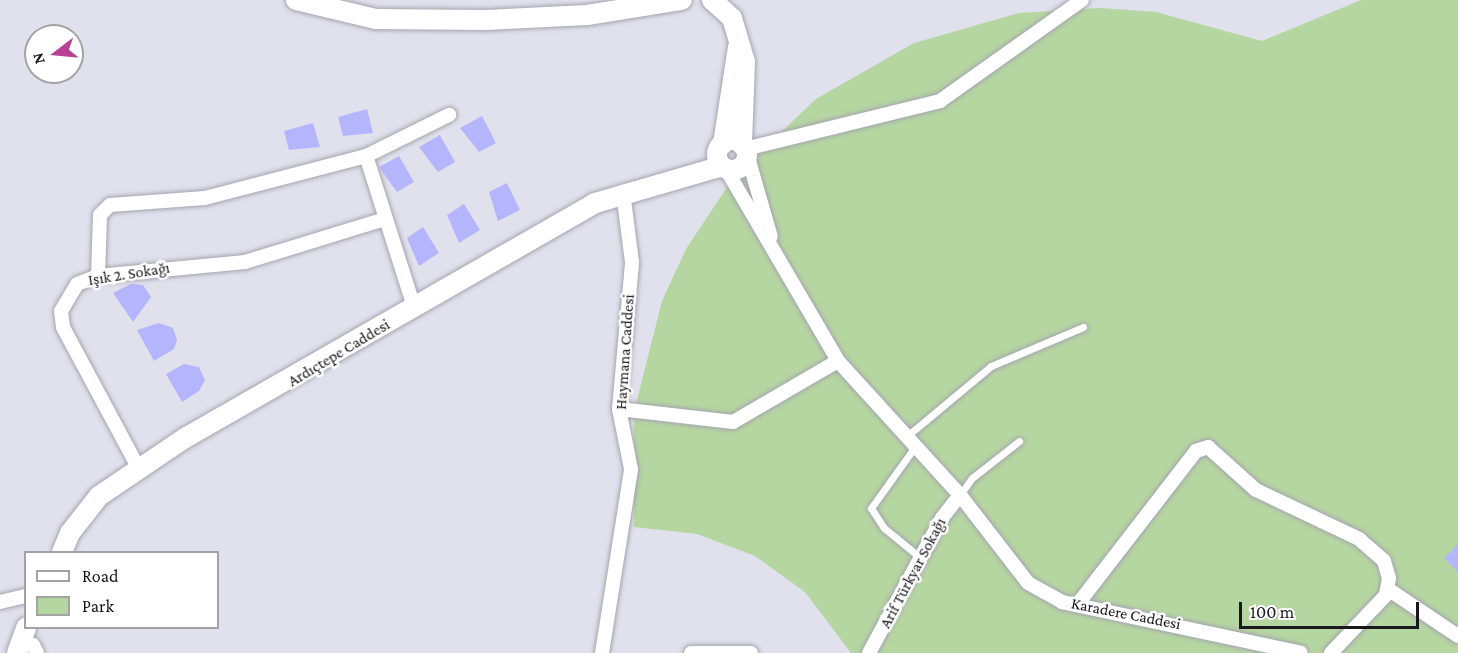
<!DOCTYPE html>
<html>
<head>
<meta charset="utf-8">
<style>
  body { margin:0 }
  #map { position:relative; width:1458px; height:653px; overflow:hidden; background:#e0e1ec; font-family:"Crimson Pro",serif }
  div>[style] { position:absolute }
  .green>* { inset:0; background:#b6d6a1 }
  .building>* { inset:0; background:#b4b5fc }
  .roads { filter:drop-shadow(0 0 2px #a4a5af) drop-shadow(0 0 2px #a4a5af) }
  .lane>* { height:7px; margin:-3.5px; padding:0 3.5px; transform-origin:3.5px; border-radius:3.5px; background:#fff }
  .street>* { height:14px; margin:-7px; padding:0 7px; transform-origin:7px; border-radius:7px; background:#fff }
  .secondary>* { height:20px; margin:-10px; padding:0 10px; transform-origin:10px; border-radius:10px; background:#fff }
  .secondary>.ring { margin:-10px; padding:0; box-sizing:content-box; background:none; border:20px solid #fff; border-radius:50% }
  span { translate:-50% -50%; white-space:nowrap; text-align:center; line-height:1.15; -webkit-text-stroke:5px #fff; paint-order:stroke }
  .street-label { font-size:16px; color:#19191d }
  .legend { position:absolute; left:24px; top:551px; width:195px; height:78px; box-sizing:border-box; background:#fff; border:2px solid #a3a3a5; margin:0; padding:8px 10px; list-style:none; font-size:18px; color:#19191d }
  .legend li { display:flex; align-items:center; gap:12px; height:30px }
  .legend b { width:30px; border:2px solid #a3a3a5 }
  .north { position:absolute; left:24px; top:24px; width:60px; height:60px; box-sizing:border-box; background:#fff; border:2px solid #a3a3a5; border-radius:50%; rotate:254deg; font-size:16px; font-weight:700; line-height:24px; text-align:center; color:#19191d }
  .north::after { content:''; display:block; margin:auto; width:21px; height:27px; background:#b84196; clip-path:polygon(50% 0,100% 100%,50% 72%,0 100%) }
  .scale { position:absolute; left:1239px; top:602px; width:180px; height:27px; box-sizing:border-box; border:3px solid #19191d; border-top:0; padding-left:8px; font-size:18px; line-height:21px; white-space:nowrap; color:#19191d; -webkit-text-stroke:4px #fff; paint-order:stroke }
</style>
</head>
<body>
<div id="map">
  <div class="green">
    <i style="clip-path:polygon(1361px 0,1458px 0,1458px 653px,851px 653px,805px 592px,755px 556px,697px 534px,634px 527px,634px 412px,662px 301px,686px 249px,733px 178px,816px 99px,914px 43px,1019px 13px,1101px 8px,1156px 12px,1262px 41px)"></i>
  </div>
  <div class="building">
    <i style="clip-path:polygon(367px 109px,373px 133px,343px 136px,338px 117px)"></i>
    <i style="clip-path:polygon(482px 116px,496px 143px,479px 152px,460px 128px)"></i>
    <i style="clip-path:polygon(313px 123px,320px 147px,289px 150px,284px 131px)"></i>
    <i style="clip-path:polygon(440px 135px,455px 162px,438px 172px,419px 147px)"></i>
    <i style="clip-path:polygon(399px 156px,414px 182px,397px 192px,379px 167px)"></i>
    <i style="clip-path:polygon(507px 183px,520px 210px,498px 221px,489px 192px)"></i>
    <i style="clip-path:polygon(464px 204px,480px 230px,459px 243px,447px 215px)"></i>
    <i style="clip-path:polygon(423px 227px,439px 253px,419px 266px,407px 238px)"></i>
    <i style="clip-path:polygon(131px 284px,143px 285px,151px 297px,133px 322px,113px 293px)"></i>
    <i style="clip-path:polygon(159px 323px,173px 328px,177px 340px,174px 349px,154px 361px,137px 330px)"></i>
    <i style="clip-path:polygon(184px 364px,199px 367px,205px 380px,199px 391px,182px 402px,166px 374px)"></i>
    <i style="clip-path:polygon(1458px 544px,1458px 572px,1444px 558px)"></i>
  </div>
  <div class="roads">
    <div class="lane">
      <i style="left:907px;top:436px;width:109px;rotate:-39.8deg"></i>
      <i style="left:991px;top:366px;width:100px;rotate:-23deg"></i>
      <i style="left:914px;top:448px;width:74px;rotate:125.6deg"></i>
      <i style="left:871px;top:508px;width:24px;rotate:57deg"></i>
      <i style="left:884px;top:528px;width:49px;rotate:39.2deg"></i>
      <i style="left:960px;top:495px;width:21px;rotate:-55deg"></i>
      <i style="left:972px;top:478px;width:60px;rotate:-38.2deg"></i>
    </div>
    <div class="street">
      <i style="left:745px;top:149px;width:201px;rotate:-13.8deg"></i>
      <i style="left:940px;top:101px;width:174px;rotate:-35.4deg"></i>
      <i style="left:747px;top:154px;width:86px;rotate:73.9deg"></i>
      <i style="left:726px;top:169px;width:222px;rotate:59.7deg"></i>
      <i style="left:838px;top:361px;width:181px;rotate:47.7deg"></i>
      <i style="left:960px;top:495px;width:111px;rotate:52.3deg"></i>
      <i style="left:1028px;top:583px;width:39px;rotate:29deg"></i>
      <i style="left:1062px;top:602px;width:244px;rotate:12deg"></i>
      <i style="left:98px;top:276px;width:61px;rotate:-88.1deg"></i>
      <i style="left:100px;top:215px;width:14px;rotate:-45deg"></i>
      <i style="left:110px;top:205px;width:95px;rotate:-4.2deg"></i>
      <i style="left:205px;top:198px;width:166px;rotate:-14.6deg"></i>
      <i style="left:414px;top:307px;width:158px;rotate:-107.6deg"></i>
      <i style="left:366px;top:156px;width:93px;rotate:-26.3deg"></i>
      <i style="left:619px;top:409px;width:115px;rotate:6.5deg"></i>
      <i style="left:733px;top:422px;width:121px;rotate:-30.2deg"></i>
      <i style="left:139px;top:469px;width:161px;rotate:-118.2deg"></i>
      <i style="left:63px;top:327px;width:16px;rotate:-97deg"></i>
      <i style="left:61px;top:311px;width:31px;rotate:-59deg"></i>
      <i style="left:77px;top:284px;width:22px;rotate:-21deg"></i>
      <i style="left:98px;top:276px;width:148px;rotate:-5.4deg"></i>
      <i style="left:245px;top:262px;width:146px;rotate:-17.1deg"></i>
      <i style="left:1388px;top:589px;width:84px;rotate:33.9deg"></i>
      <i style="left:0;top:602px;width:27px;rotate:-13deg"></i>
      <i style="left:1077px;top:605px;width:195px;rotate:-52.3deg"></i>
      <i style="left:1196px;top:451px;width:13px;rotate:-18deg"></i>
      <i style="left:1208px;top:447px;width:64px;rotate:41.9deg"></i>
      <i style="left:1256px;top:490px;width:114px;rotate:25.4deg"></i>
      <i style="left:1359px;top:539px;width:33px;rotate:41deg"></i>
      <i style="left:1384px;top:561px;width:18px;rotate:74deg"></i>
      <i style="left:1389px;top:578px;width:17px;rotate:100deg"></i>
      <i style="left:1386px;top:595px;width:80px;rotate:133.5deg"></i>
      <i style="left:33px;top:645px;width:9px;rotate:63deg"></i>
      <i style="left:602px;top:653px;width:186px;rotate:-81deg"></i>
      <i style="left:631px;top:469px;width:61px;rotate:-101.3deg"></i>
      <i style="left:619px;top:409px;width:148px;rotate:-84.9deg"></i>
      <i style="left:632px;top:262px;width:71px;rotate:-97.3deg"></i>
      <i style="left:691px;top:653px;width:60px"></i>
      <i style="left:869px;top:653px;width:153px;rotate:-61.6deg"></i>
      <i style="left:942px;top:518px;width:29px;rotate:-52deg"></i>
    </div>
    <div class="secondary">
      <i style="left:296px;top:0;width:82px;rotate:13.4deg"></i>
      <i style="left:376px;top:19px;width:109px;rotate:0.5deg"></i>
      <i style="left:485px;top:20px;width:102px;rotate:-2.8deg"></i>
      <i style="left:587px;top:15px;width:96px;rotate:-9deg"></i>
      <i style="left:712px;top:0;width:27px;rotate:42deg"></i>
      <i style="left:732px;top:18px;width:46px;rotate:73.5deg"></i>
      <i style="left:745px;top:62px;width:83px;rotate:92.1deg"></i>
      <i class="ring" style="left:717px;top:140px;width:10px;height:10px"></i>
      <i style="left:723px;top:144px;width:98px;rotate:-81.2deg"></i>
      <i style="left:62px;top:552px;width:21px;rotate:-67deg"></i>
      <i style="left:70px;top:533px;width:47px;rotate:-51.9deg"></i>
      <i style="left:99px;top:496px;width:104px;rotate:-34deg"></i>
      <i style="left:185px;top:438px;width:473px;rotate:-29.8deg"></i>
      <i style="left:595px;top:203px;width:132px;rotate:-16.2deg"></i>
      <i style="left:17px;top:653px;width:27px;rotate:-70deg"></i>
    </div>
  </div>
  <div class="street-label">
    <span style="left:129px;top:274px;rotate:-9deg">Işık 2. Sokağı</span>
    <span style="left:625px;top:352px;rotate:-86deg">Haymana Caddesi</span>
    <span style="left:339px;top:353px;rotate:-31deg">Ardıçtepe Caddesi</span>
    <span style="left:913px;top:573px;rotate:-62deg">Arif Türkyar Sokağı</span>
    <span style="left:1126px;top:614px;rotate:11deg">Karadere Caddesi</span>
  </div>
  <ul class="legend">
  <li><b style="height:8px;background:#fff"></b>Road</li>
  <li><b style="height:16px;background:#b6d6a1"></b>Park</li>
  </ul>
  <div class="north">N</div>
  <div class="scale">100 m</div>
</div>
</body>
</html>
